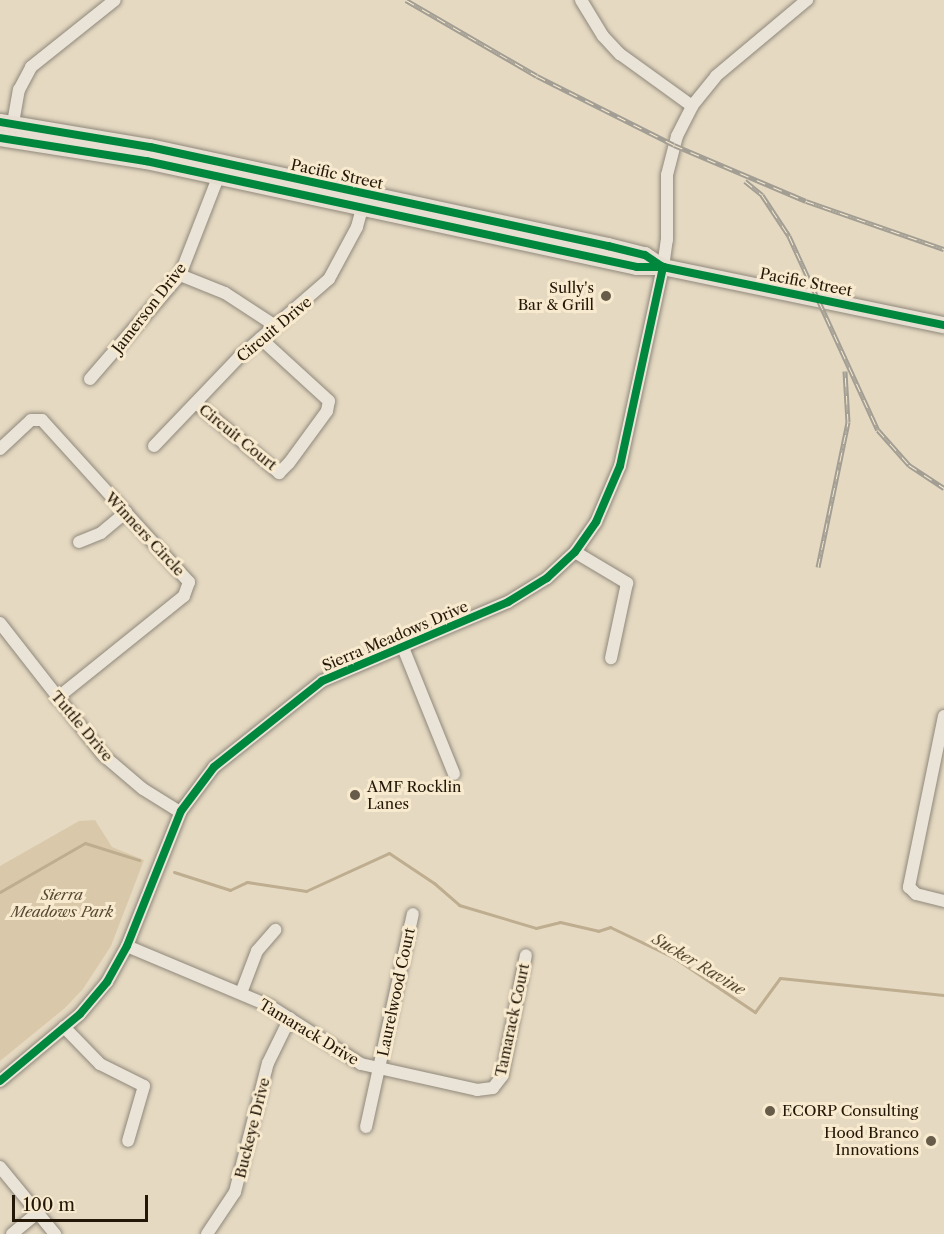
<!DOCTYPE html>
<html>
<head>
<meta charset="utf-8">
<style>
  body { margin:0 }
  #map { position:relative; width:944px; height:1234px; overflow:hidden; background:#e5d9c2; font-family:"Libre Caslon Text",serif }
  div>[style] { position:absolute }
  .green>* { inset:0; background:#d9c9aa }
  .stream>* { height:3px; margin:-1.5px; padding:0 1.5px; transform-origin:1.5px; border-radius:1.5px; background:#bead8f }
  .roads { filter:drop-shadow(0 0 2px #90887a) drop-shadow(0 0 2px #90887a) }
  .minor>* { height:12px; margin:-6px; padding:0 6px; transform-origin:6px; border-radius:6px; background:#e9e3d8 }
  .major>* { height:16px; margin:-8px; padding:0 8px; transform-origin:8px; border-radius:8px; background:#e5ded1 }
  .rail>* { height:5px; margin-top:-2.5px; transform-origin:0; background:repeating-linear-gradient(90deg,#f8eace 0 9px,#a39e93 0 18px); box-sizing:border-box; border-block:2px solid #a39e93 }
  .cycleway>* { height:8px; margin:-4px; padding:0 4px; transform-origin:4px; border-radius:4px; background:#00873e }
  .dots>* { width:16px; height:16px; translate:-50% -50%; box-sizing:border-box; border:3px solid #f8eace; border-radius:50% }
  span { translate:-50% -50%; white-space:nowrap; text-align:center; line-height:1.15; -webkit-text-stroke:6px #f8eace; paint-order:stroke }
  .street-label { font-size:15px; color:#231708 }
  .poi-label { font-size:15px; color:#231708 }
  .right { translate:-100% -50%; text-align:right }
  .left { translate:0 -50%; text-align:left }
  .park-label { font-size:15px; color:#574933; font-style:italic }
  .water-label { font-size:16px; color:#5a4b35; font-style:italic }
  .scale { position:absolute; left:12px; top:1195px; width:136px; height:27px; box-sizing:border-box; border:3px solid #231708; border-top:0; padding-left:8px; font-size:18px; line-height:21px; white-space:nowrap; color:#231708; -webkit-text-stroke:4px #f8eace; paint-order:stroke }
</style>
</head>
<body>
<div id="map">
  <div class="green">
    <i style="clip-path:polygon(95px 820px,112px 847px,144px 860px,111px 946px,83px 989px,65px 1008px,0 1061px,0 866px,79px 821px)"></i>
  </div>
  <div class="stream">
    <i style="left:174px;top:872px;width:59px;rotate:17.8deg"></i>
    <i style="left:230px;top:890px;width:19px;rotate:-25deg"></i>
    <i style="left:247px;top:882px;width:60px;rotate:8.7deg"></i>
    <i style="left:306px;top:891px;width:91px;rotate:-24.6deg"></i>
    <i style="left:389px;top:853px;width:54px;rotate:33.7deg"></i>
    <i style="left:434px;top:883px;width:33px;rotate:41deg"></i>
    <i style="left:459px;top:905px;width:80px;rotate:16.6deg"></i>
    <i style="left:536px;top:928px;width:25px;rotate:-14deg"></i>
    <i style="left:560px;top:922px;width:39px;rotate:13deg"></i>
    <i style="left:598px;top:931px;width:13px;rotate:-18deg"></i>
    <i style="left:610px;top:927px;width:70px;rotate:25.5deg"></i>
    <i style="left:673px;top:957px;width:99px;rotate:33.9deg"></i>
    <i style="left:755px;top:1012px;width:42px;rotate:-53.7deg"></i>
    <i style="left:780px;top:978px;width:165px;rotate:5.9deg"></i>
    <i style="left:0;top:892px;width:98px;rotate:-30deg"></i>
    <i style="left:85px;top:843px;width:57px;rotate:17.5deg"></i>
  </div>
  <div class="roads">
    <div class="minor">
      <i style="left:581px;top:0;width:42px;rotate:58.6deg"></i>
      <i style="left:603px;top:36px;width:25px;rotate:47deg"></i>
      <i style="left:620px;top:54px;width:89px;rotate:35.8deg"></i>
      <i style="left:13px;top:123px;width:34px;rotate:-80deg"></i>
      <i style="left:19px;top:90px;width:26px;rotate:-62deg"></i>
      <i style="left:31px;top:67px;width:107px;rotate:-38.6deg"></i>
      <i style="left:180px;top:275px;width:48px;rotate:21.8deg"></i>
      <i style="left:225px;top:293px;width:59px;rotate:33.1deg"></i>
      <i style="left:90px;top:379px;width:138px;rotate:-49.1deg"></i>
      <i style="left:180px;top:275px;width:113px;rotate:-68.7deg"></i>
      <i style="left:196px;top:403px;width:109px;rotate:40.1deg"></i>
      <i style="left:279px;top:473px;width:14px;rotate:-45deg"></i>
      <i style="left:289px;top:463px;width:64px;rotate:-53.8deg"></i>
      <i style="left:327px;top:411px;width:10px;rotate:-79deg"></i>
      <i style="left:329px;top:401px;width:93px;rotate:-137.6deg"></i>
      <i style="left:154px;top:446px;width:123px;rotate:-46.3deg"></i>
      <i style="left:239px;top:357px;width:119px;rotate:-40.9deg"></i>
      <i style="left:329px;top:279px;width:59px;rotate:-61.7deg"></i>
      <i style="left:357px;top:227px;width:27px;rotate:-75deg"></i>
      <i style="left:0;top:449px;width:42px;rotate:-43.1deg"></i>
      <i style="left:31px;top:420px;width:11px"></i>
      <i style="left:42px;top:420px;width:219px;rotate:47.8deg"></i>
      <i style="left:189px;top:582px;width:15px;rotate:110deg"></i>
      <i style="left:184px;top:596px;width:163px;rotate:141.2deg"></i>
      <i style="left:79px;top:542px;width:24px;rotate:-22deg"></i>
      <i style="left:101px;top:533px;width:33px;rotate:-40deg"></i>
      <i style="left:575px;top:552px;width:61px;rotate:30.8deg"></i>
      <i style="left:627px;top:583px;width:77px;rotate:102deg"></i>
      <i style="left:0;top:623px;width:167px;rotate:52deg"></i>
      <i style="left:103px;top:755px;width:52px;rotate:40.4deg"></i>
      <i style="left:143px;top:789px;width:44px;rotate:31.9deg"></i>
      <i style="left:402px;top:645px;width:139px;rotate:68deg"></i>
      <i style="left:944px;top:716px;width:175px;rotate:101.6deg"></i>
      <i style="left:909px;top:887px;width:10px;rotate:45deg"></i>
      <i style="left:916px;top:894px;width:29px;rotate:14deg"></i>
      <i style="left:127px;top:946px;width:155px;rotate:22.8deg"></i>
      <i style="left:270px;top:1006px;width:108px;rotate:32.5deg"></i>
      <i style="left:361px;top:1064px;width:119px;rotate:12.6deg"></i>
      <i style="left:477px;top:1090px;width:16px;rotate:-7deg"></i>
      <i style="left:493px;top:1088px;width:15px;rotate:-53deg"></i>
      <i style="left:502px;top:1076px;width:123px;rotate:-78.8deg"></i>
      <i style="left:241px;top:993px;width:45px;rotate:-69.1deg"></i>
      <i style="left:257px;top:951px;width:28px;rotate:-49deg"></i>
      <i style="left:64px;top:1027px;width:52px;rotate:45.8deg"></i>
      <i style="left:100px;top:1064px;width:49px;rotate:26.6deg"></i>
      <i style="left:144px;top:1086px;width:57px;rotate:106.2deg"></i>
      <i style="left:0;top:1081px;width:104px;rotate:-39.9deg"></i>
      <i style="left:80px;top:1014px;width:42px;rotate:-49.8deg"></i>
      <i style="left:107px;top:982px;width:41px;rotate:-60.9deg"></i>
      <i style="left:127px;top:946px;width:145px;rotate:-68.2deg"></i>
      <i style="left:181px;top:811px;width:55px;rotate:-53.1deg"></i>
      <i style="left:214px;top:767px;width:138px;rotate:-38.5deg"></i>
      <i style="left:322px;top:681px;width:202px;rotate:-23deg"></i>
      <i style="left:508px;top:602px;width:46px;rotate:-31.6deg"></i>
      <i style="left:547px;top:578px;width:38px;rotate:-43deg"></i>
      <i style="left:575px;top:552px;width:37px;rotate:-55deg"></i>
      <i style="left:596px;top:522px;width:61px;rotate:-66.8deg"></i>
      <i style="left:620px;top:466px;width:204px;rotate:-77.8deg"></i>
      <i style="left:663px;top:267px;width:27px;rotate:-82deg"></i>
      <i style="left:667px;top:240px;width:65px;rotate:-90deg"></i>
      <i style="left:667px;top:175px;width:40px;rotate:-75.6deg"></i>
      <i style="left:677px;top:136px;width:34px;rotate:-63deg"></i>
      <i style="left:692px;top:106px;width:38px;rotate:-51deg"></i>
      <i style="left:716px;top:76px;width:119px;rotate:-39.9deg"></i>
      <i style="left:366px;top:1127px;width:218px;rotate:-77.6deg"></i>
      <i style="left:0;top:1167px;width:87px;rotate:50.6deg"></i>
      <i style="left:12px;top:1234px;width:33px;rotate:-40deg"></i>
      <i style="left:207px;top:1234px;width:50px;rotate:-56.3deg"></i>
      <i style="left:235px;top:1192px;width:133px;rotate:-75.7deg"></i>
      <i style="left:268px;top:1063px;width:50px;rotate:-63.9deg"></i>
    </div>
    <div class="major">
      <i style="left:0;top:122px;width:152px;rotate:9.5deg"></i>
      <i style="left:150px;top:147px;width:469px;rotate:12.2deg"></i>
      <i style="left:608px;top:246px;width:38px;rotate:14deg"></i>
      <i style="left:645px;top:255px;width:22px;rotate:34deg"></i>
      <i style="left:0;top:138px;width:148px;rotate:9deg"></i>
      <i style="left:146px;top:161px;width:502px;rotate:12.18deg"></i>
      <i style="left:637px;top:267px;width:26px"></i>
      <i style="left:663px;top:267px;width:287px;rotate:11.7deg"></i>
    </div>
  </div>
  <div class="rail">
    <i style="left:406px;top:0;width:151px;rotate:30.1deg"></i>
    <i style="left:537px;top:76px;width:153px;rotate:26.7deg"></i>
    <i style="left:674px;top:145px;width:143px;rotate:23deg"></i>
    <i style="left:806px;top:201px;width:146px;rotate:19.2deg"></i>
    <i style="left:745px;top:181px;width:22px;rotate:39deg"></i>
    <i style="left:762px;top:195px;width:49px;rotate:56.6deg"></i>
    <i style="left:789px;top:236px;width:213px;rotate:65.4deg"></i>
    <i style="left:878px;top:430px;width:47px;rotate:48.5deg"></i>
    <i style="left:909px;top:465px;width:42px;rotate:33.3deg"></i>
    <i style="left:818px;top:567px;width:148px;rotate:-78.3deg"></i>
    <i style="left:848px;top:422px;width:51px;rotate:-93.4deg"></i>
  </div>
  <div class="cycleway">
    <i style="left:0;top:122px;width:152px;rotate:9.5deg"></i>
    <i style="left:150px;top:147px;width:469px;rotate:12.2deg"></i>
    <i style="left:608px;top:246px;width:38px;rotate:14deg"></i>
    <i style="left:645px;top:255px;width:22px;rotate:34deg"></i>
    <i style="left:0;top:138px;width:148px;rotate:9deg"></i>
    <i style="left:146px;top:161px;width:502px;rotate:12.18deg"></i>
    <i style="left:637px;top:267px;width:26px"></i>
    <i style="left:663px;top:267px;width:287px;rotate:11.7deg"></i>
    <i style="left:0;top:1081px;width:104px;rotate:-39.9deg"></i>
    <i style="left:80px;top:1014px;width:42px;rotate:-49.8deg"></i>
    <i style="left:107px;top:982px;width:41px;rotate:-60.9deg"></i>
    <i style="left:127px;top:946px;width:145px;rotate:-68.2deg"></i>
    <i style="left:181px;top:811px;width:55px;rotate:-53.1deg"></i>
    <i style="left:214px;top:767px;width:138px;rotate:-38.5deg"></i>
    <i style="left:322px;top:681px;width:202px;rotate:-23deg"></i>
    <i style="left:508px;top:602px;width:46px;rotate:-31.6deg"></i>
    <i style="left:547px;top:578px;width:38px;rotate:-43deg"></i>
    <i style="left:575px;top:552px;width:37px;rotate:-55deg"></i>
    <i style="left:596px;top:522px;width:61px;rotate:-66.8deg"></i>
    <i style="left:620px;top:466px;width:204px;rotate:-77.8deg"></i>
  </div>
  <div class="dots">
    <i style="left:606px;top:296px;background:#675b49"></i>
    <i style="left:355px;top:795px;background:#675b49"></i>
    <i style="left:770px;top:1111px;background:#675b49"></i>
    <i style="left:931px;top:1141px;background:#675b49"></i>
  </div>
  <div class="street-label">
    <span style="left:337px;top:174px;rotate:12deg">Pacific Street</span>
    <span style="left:806px;top:282px;rotate:11deg">Pacific Street</span>
    <span style="left:149px;top:308px;rotate:-52deg">Jamerson Drive</span>
    <span style="left:274px;top:329px;rotate:-40deg">Circuit Drive</span>
    <span style="left:238px;top:437px;rotate:39deg">Circuit Court</span>
    <span style="left:145px;top:534px;rotate:47deg">Winners Circle</span>
    <span style="left:395px;top:636px;rotate:-23deg">Sierra Meadows Drive</span>
    <span style="left:82px;top:726px;rotate:50deg">Tuttle Drive</span>
    <span style="left:396px;top:992px;rotate:-78deg">Laurelwood Court</span>
    <span style="left:512px;top:1020px;rotate:-78deg">Tamarack Court</span>
    <span style="left:309px;top:1032px;rotate:31deg">Tamarack Drive</span>
    <span style="left:252px;top:1128px;rotate:-76deg">Buckeye Drive</span>
  </div>
  <div class="poi-label">
    <span class="right" style="left:594px;top:296px">Sully's<br>Bar &amp; Grill</span>
    <span class="left" style="left:367px;top:795px">AMF Rocklin<br>Lanes</span>
    <span class="left" style="left:782px;top:1111px">ECORP Consulting</span>
    <span class="right" style="left:919px;top:1141px">Hood Branco<br>Innovations</span>
  </div>
  <div class="park-label">
    <span style="left:62px;top:903px">Sierra<br>Meadows Park</span>
  </div>
  <div class="water-label">
    <span style="left:699px;top:964px;rotate:31deg">Sucker Ravine</span>
  </div>
  <div class="scale">100 m</div>
</div>
</body>
</html>
